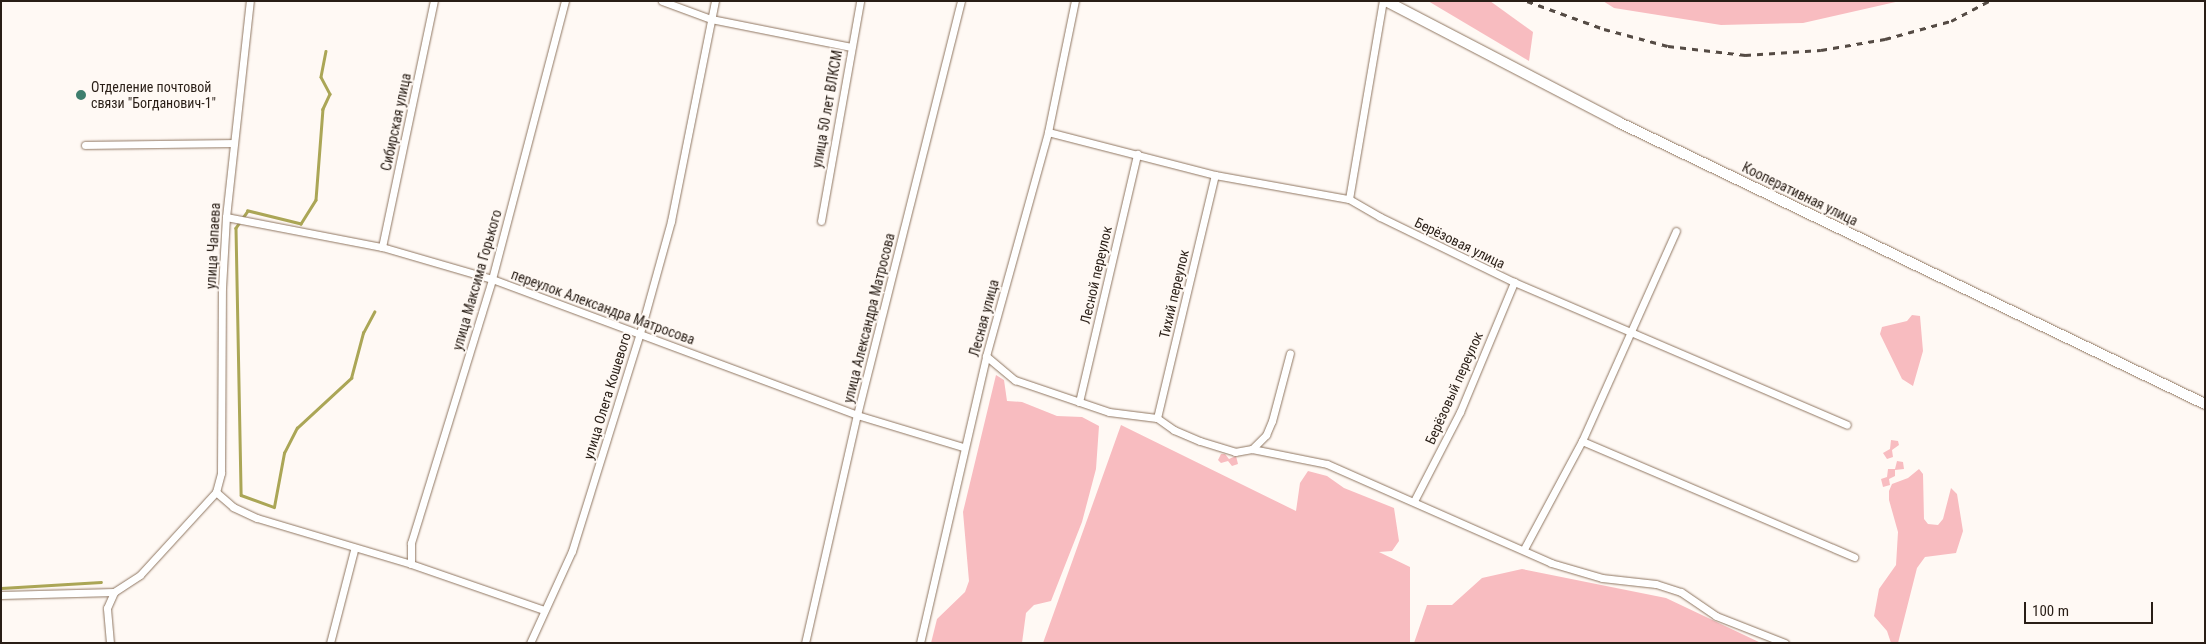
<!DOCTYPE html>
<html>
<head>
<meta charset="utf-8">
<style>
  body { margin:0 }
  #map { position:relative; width:2206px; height:644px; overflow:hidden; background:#fff9f4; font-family:"Roboto Condensed",sans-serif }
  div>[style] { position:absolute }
  .green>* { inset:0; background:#f8bcc0 }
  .stream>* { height:2.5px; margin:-1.25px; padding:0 1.25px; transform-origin:1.25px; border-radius:1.25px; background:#aba656 }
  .roads { filter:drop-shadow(0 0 1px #8f7661) drop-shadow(0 0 1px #8f7661) }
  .minor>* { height:7px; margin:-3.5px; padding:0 3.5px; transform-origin:3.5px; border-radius:3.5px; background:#fff }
  .secondary>* { height:10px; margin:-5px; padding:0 5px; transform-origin:5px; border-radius:5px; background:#fff }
  .rail>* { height:2.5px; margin-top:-1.25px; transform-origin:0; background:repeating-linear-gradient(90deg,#554b44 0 6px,transparent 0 12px) }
  .dots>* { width:14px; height:14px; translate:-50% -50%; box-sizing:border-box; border:2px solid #fff9f4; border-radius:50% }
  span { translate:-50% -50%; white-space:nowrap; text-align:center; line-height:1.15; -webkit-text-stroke:4px #fff9f4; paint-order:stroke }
  .poi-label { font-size:14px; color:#291e16 }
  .left { translate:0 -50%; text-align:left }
  .street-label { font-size:14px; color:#291e16 }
  .frame { position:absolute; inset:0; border:2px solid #291e16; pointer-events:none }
  .scale { position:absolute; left:2024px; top:602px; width:129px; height:22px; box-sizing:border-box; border:2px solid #291e16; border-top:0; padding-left:6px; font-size:15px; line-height:18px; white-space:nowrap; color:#291e16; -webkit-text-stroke:4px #fff9f4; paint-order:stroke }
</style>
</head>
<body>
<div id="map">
  <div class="green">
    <i style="clip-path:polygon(1428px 1px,1490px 1px,1533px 32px,1529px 61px)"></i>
    <i style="clip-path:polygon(1603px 1px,1900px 1px,1803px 23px,1721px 25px,1614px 8px)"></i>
    <i style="clip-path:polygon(1912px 315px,1920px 316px,1923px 351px,1913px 386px,1902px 379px,1880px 334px,1882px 327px,1907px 321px)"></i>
    <i style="clip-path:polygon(996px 375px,1004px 380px,1007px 401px,1022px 402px,1057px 416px,1082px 417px,1099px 426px,1096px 469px,1082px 522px,1051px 601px,1034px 605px,1026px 613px,1022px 643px,931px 643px,937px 619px,965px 592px,969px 581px,963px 512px)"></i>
    <i style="clip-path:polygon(1121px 425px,1296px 511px,1300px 483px,1308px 471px,1327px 476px,1344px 488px,1394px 508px,1399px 541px,1392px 551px,1379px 552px,1410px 567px,1410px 643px,1043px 643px)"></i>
    <i style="clip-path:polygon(1891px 440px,1898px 441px,1899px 445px,1892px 450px,1893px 457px,1887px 459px,1883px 453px,1890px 449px)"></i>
    <i style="clip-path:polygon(1221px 454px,1225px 454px,1229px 459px,1236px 456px,1238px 464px,1232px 466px,1228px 461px,1221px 463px,1218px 460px)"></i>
    <i style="clip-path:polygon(1897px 461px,1903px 462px,1904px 469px,1895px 470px,1895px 476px,1889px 479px,1890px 485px,1883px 487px,1881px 479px,1887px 477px,1888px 469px,1895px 469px)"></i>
    <i style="clip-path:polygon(1919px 469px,1923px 474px,1924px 519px,1928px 524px,1938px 525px,1943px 519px,1951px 488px,1957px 494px,1963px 531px,1956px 553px,1925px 557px,1917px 568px,1898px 643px,1891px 643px,1887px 631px,1874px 616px,1879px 589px,1896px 565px,1898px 532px,1889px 500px,1889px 491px,1892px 484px,1908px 478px)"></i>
    <i style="clip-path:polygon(1522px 569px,1666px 598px,1761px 643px,1414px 643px,1427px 605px,1452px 605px,1482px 578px)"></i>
  </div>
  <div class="stream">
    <i style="left:326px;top:51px;width:26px;rotate:101deg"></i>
    <i style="left:321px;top:77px;width:19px;rotate:62deg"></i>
    <i style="left:330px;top:94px;width:17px;rotate:115deg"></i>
    <i style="left:323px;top:109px;width:91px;rotate:94.4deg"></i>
    <i style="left:316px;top:200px;width:28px;rotate:122deg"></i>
    <i style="left:301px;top:224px;width:55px;rotate:-166.2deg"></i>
    <i style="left:248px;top:211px;width:21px;rotate:125deg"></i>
    <i style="left:236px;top:228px;width:267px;rotate:88.9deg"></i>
    <i style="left:241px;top:495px;width:35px;rotate:20deg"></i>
    <i style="left:274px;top:507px;width:55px;rotate:-79.5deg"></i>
    <i style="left:284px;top:453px;width:28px;rotate:-63deg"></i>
    <i style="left:297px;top:428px;width:74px;rotate:-42.8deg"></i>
    <i style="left:351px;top:378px;width:47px;rotate:-75.1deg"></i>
    <i style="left:363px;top:333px;width:24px;rotate:-62deg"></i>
    <i style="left:1px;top:588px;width:100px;rotate:-3.4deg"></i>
  </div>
  <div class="roads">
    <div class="minor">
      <i style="left:662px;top:1px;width:52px;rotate:20.2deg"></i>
      <i style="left:711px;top:19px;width:143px;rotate:11.3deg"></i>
      <i style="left:1048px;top:132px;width:172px;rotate:14.4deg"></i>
      <i style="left:1215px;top:175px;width:136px;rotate:10.2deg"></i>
      <i style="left:1349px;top:199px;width:36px;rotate:30deg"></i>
      <i style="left:1380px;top:217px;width:149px;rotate:25.9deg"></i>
      <i style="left:1514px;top:282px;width:362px;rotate:23.2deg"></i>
      <i style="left:85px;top:145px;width:147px;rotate:-0.8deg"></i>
      <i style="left:1349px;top:199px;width:201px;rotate:-80.3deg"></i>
      <i style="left:226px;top:217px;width:159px;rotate:10.9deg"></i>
      <i style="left:382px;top:247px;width:115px;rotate:16.2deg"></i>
      <i style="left:492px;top:279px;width:390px;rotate:20.4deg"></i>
      <i style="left:857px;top:415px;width:111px;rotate:16.8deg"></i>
      <i style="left:821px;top:221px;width:223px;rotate:-79.9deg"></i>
      <i style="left:382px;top:247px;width:251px;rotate:-78.1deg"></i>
      <i style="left:986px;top:356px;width:38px;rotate:40deg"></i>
      <i style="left:1015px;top:380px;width:99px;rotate:18.8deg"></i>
      <i style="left:1109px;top:412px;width:48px;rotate:7.1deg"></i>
      <i style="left:1157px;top:418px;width:21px;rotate:35deg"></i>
      <i style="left:1174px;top:430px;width:28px;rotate:23deg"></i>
      <i style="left:1200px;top:441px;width:37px;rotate:17deg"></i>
      <i style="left:1235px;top:452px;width:17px;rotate:-10deg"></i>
      <i style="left:1252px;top:449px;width:76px;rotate:11.3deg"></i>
      <i style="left:1327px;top:464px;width:245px;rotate:23.8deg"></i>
      <i style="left:1551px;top:563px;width:53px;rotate:16.4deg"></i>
      <i style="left:1602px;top:578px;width:54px;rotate:6.3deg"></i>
      <i style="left:1656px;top:584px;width:26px;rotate:18deg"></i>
      <i style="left:1681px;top:592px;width:42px;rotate:34.4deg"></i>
      <i style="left:1716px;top:616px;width:74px;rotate:21.4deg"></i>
      <i style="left:1079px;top:402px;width:255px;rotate:-76.8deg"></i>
      <i style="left:1157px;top:418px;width:250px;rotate:-76.6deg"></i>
      <i style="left:1582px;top:441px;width:296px;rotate:23.1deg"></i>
      <i style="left:1252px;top:449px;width:20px;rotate:-45deg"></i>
      <i style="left:1266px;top:435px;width:15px;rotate:-67deg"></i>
      <i style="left:1272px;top:421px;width:70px;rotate:-75.2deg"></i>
      <i style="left:216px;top:492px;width:23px;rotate:41deg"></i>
      <i style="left:233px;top:507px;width:26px;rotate:25deg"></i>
      <i style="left:257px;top:518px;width:161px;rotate:16.6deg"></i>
      <i style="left:411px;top:564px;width:141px;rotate:19.1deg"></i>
      <i style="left:1414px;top:501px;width:100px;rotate:-62.7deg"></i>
      <i style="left:1460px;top:412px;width:141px;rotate:-67.4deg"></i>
      <i style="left:1524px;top:549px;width:123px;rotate:-61.8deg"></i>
      <i style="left:1582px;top:441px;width:230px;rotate:-65.9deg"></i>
      <i style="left:411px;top:564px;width:21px;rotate:-90deg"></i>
      <i style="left:411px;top:543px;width:276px;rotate:-72.9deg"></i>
      <i style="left:492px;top:279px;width:287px;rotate:-75.3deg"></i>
      <i style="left:114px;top:592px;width:31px;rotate:-33deg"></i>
      <i style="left:140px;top:575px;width:113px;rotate:-47.5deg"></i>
      <i style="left:216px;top:492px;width:20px;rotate:-75deg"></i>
      <i style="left:221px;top:473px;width:185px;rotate:-89.7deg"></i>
      <i style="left:222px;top:288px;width:71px;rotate:-86.8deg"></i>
      <i style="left:226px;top:217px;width:217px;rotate:-83.7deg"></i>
      <i style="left:1px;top:595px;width:113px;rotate:-1.5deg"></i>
      <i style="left:110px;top:643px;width:35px;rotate:-95deg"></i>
      <i style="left:107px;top:608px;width:17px;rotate:-66deg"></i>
      <i style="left:330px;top:643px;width:96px;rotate:-75.5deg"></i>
      <i style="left:530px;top:643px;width:101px;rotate:-65.5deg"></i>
      <i style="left:572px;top:551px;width:228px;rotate:-72.7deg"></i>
      <i style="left:640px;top:333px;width:116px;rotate:-74.5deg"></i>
      <i style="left:671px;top:221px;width:224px;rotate:-78.7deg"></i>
      <i style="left:805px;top:643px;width:234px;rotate:-77.2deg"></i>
      <i style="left:857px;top:415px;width:427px;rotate:-75.9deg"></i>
      <i style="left:920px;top:643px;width:294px;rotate:-77deg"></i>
      <i style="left:986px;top:356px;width:232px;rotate:-74.5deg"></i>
      <i style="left:1048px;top:132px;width:134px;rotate:-78.4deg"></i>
    </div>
    <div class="secondary">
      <i style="left:1386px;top:1px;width:262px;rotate:27.5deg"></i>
      <i style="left:1618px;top:122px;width:651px;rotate:25.66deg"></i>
    </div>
  </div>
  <div class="rail">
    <i style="left:1527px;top:1px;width:82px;rotate:20deg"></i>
    <i style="left:1604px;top:29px;width:66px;rotate:14.9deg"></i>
    <i style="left:1668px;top:46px;width:78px;rotate:6.7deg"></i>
    <i style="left:1745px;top:55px;width:76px;rotate:-3.8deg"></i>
    <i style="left:1821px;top:50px;width:65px;rotate:-9.8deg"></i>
    <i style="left:1885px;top:39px;width:68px;rotate:-15.3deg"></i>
    <i style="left:1951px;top:21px;width:43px;rotate:-27.8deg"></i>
  </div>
  <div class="dots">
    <i style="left:81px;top:95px;background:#3e7e6d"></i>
  </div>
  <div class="poi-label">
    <span class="left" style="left:91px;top:95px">Отделение почтовой<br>связи "Богданович-1"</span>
  </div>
  <div class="street-label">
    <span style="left:827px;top:109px;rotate:-80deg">улица 50 лет ВЛКСМ</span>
    <span style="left:396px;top:122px;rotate:-78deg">Сибирская улица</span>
    <span style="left:1800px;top:194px;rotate:26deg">Кооперативная улица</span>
    <span style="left:1460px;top:243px;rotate:26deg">Берёзовая улица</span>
    <span style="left:213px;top:246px;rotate:-87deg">улица Чапаева</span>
    <span style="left:1096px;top:275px;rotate:-77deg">Лесной переулок</span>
    <span style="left:477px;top:280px;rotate:-74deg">улица Максима Горького</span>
    <span style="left:1174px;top:294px;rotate:-77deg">Тихий переулок</span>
    <span style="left:603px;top:307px;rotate:20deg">переулок Александра Матросова</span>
    <span style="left:869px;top:318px;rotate:-76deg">улица Александра Матросова</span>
    <span style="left:984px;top:318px;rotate:-75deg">Лесная улица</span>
    <span style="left:1454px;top:388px;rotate:-66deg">Берёзовый переулок</span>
    <span style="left:607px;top:396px;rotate:-73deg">улица Олега Кошевого</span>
  </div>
  <div class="frame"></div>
  <div class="scale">100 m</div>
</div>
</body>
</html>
